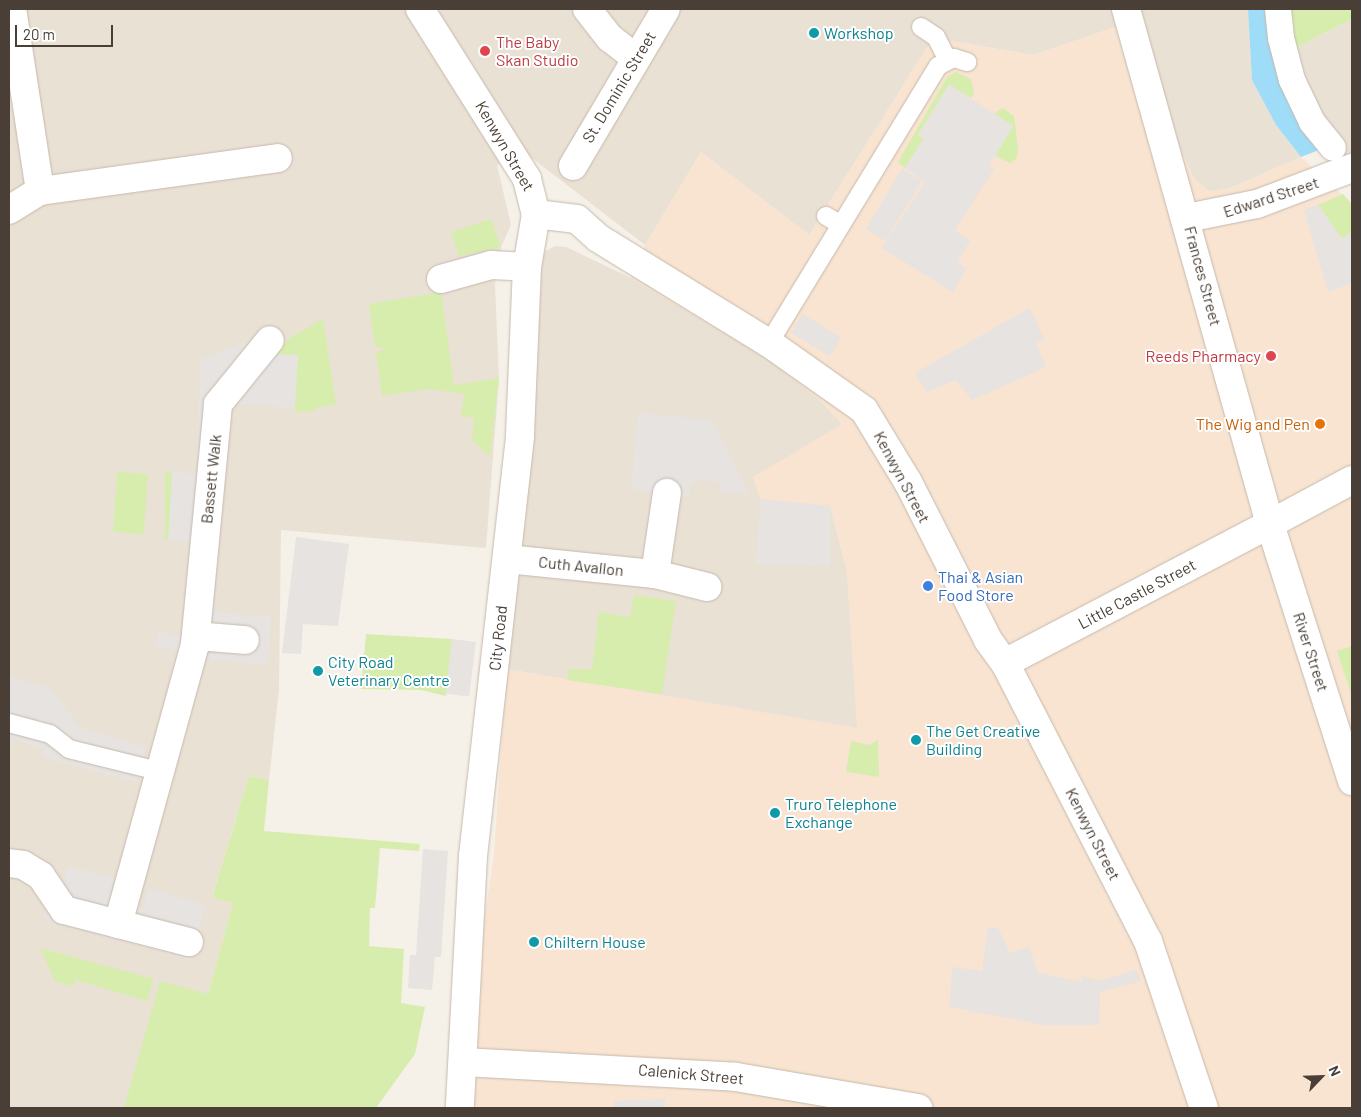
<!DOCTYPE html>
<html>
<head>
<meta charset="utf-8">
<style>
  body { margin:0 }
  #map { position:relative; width:1361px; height:1117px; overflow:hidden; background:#f5f0e8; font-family:Barlow,sans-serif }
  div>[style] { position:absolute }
  .residential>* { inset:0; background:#eae1d5 }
  .commercial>* { inset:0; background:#f8e4d1 }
  .green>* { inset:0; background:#d7edad; transform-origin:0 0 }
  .parking>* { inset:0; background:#e6e3e0; transform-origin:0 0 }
  .water>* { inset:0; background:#9fdcf7 }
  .roads { filter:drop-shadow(0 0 1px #c5b9ac) drop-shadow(0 0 1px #c5b9ac) }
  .service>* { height:18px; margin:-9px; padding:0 9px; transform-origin:9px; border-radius:9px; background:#fff }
  .pedestrian>* { height:26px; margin:-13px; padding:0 13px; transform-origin:13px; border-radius:13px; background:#fff }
  .minor>* { height:28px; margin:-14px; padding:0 14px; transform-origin:14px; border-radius:14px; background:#fff }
  .tertiary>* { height:28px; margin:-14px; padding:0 14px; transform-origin:14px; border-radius:14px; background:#fff }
  .dots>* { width:14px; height:14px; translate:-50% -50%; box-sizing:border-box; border:2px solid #fff; border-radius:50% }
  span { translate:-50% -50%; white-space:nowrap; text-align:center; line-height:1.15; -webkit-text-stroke:4px #fff; paint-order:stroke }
  .culture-label { font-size:16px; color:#0d838f }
  .left { translate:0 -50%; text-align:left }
  .health-label { font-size:16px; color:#be3a42 }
  .right { translate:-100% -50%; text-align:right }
  .street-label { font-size:16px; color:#493f36 }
  .food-label { font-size:16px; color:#c56008 }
  .shop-label { font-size:16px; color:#366cbe }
  .frame { position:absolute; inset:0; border:10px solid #493f36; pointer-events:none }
  .north { position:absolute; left:1296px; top:1052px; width:50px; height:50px; -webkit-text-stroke:4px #fff; paint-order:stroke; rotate:66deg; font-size:14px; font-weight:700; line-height:20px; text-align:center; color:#493f36 }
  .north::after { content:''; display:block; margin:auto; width:18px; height:22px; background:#493f36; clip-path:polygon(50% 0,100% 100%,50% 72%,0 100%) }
  .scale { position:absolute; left:15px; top:25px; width:98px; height:22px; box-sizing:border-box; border:2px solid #493f36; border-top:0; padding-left:6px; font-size:15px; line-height:18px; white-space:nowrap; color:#493f36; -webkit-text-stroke:4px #fff; paint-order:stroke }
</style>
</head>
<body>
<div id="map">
  <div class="residential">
    <i style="clip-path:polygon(9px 9px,1248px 9px,1252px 80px,1276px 125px,1301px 157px,1228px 189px,1209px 191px,1194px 179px,1175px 138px,1052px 49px,1032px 55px,933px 38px,809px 235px,701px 152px,645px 245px,524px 152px,497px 165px,511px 225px,501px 247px,495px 285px,499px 378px,486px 548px,281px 530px,279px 690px,269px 780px,249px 776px,212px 896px,233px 903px,208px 994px,125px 1108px,9px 1108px)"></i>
    <i style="clip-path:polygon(1352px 19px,1352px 177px,1278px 57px)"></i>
    <i style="clip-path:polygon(555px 246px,566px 247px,631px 278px,768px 359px,820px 400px,842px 424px,830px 506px,847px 571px,858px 729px,506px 669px,535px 417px,536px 265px,542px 253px)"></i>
  </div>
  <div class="commercial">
    <i style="clip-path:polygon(1141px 18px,1175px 138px,1194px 179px,1209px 191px,1228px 189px,1301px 157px,1352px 204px,1352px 1108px,460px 1108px,463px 1062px,494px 855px,506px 669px,857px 728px,847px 571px,830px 506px,760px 499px,753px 477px,842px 424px,820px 400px,768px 359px,631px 278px,645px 245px,701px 152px,809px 235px,933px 38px,1032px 55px)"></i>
  </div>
  <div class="green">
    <i style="clip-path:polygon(1270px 9px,1352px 9px,1352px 19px,1278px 57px)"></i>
    <i style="clip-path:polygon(956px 72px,971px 79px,974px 94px,971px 98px,949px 85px,918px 135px,924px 138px,905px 168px,898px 162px,947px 77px)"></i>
    <i style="clip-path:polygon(1003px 108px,1014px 116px,1018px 148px,1017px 158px,1010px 163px,995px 156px,1013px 126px,993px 114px)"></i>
    <i style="clip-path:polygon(1343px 194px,1352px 204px,1352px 232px,1342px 239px,1318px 205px)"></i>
    <i style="clip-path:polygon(491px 219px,501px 247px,459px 256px,451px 232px)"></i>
    <i style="clip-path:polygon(441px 292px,454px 385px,499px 378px,490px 457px,472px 440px,474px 418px,461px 416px,464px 394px,429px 389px,382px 396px,376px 353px,387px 348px,375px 347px,369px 304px)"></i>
    <i style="clip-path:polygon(323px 319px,336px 404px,314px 408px,315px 412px,295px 411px,273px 354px,291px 337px)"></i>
    <i style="left:117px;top:472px;width:31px;height:60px;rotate:4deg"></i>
    <i style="left:165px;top:472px;width:7px;height:68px"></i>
    <i style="clip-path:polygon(634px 595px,676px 601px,662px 694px,567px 680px,569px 669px,592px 669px,599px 612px,630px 617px)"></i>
    <i style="clip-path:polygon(366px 634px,452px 639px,446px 696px,421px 690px,361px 689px)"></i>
    <i style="clip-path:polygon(1352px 646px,1352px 697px,1337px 651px)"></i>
    <i style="clip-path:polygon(878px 739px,879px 777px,846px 772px,851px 741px,870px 745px)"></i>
    <i style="clip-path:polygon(249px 776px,269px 780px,264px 831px,420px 844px,419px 851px,380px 848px,375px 908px,370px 908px,369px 946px,404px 949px,401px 1003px,425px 1007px,415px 1054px,376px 1108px,124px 1108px,160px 981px,208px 994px,233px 903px,212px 897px)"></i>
    <i style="clip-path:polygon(40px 948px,154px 979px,147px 1001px,76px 980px,72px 986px,55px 981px)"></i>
  </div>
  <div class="parking">
    <i style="clip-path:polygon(949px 84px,1013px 126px,989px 166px,994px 169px,955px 230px,970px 241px,957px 262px,967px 269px,953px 292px,882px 248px,925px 182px,905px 168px,924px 138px,918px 135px)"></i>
    <i style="left:902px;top:169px;width:23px;height:70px;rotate:31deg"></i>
    <i style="clip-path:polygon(1318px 205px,1342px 239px,1352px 232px,1352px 283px,1328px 292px,1304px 210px)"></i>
    <i style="clip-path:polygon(1030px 308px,1044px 339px,1036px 343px,1046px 367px,972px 400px,956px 380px,926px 392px,915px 373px)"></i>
    <i style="left:803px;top:314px;width:45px;height:22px;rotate:32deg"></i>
    <i style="clip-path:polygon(257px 339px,274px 354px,298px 355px,295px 408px,231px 403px,225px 413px,215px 601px,218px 613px,271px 617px,268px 665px,198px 659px,196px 666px,204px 668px,136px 909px,143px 910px,149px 888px,206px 905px,190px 960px,46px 921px,41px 897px,62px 886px,68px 866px,115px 879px,109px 902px,114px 904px,182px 653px,154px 646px,159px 631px,182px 637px,192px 542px,168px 541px,170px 507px,172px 472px,200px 474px,208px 460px,196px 459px,201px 359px)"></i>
    <i style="clip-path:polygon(638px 413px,712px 420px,749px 494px,719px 492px,720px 482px,697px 480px,689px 486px,689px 497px,631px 489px)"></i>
    <i style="clip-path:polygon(760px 499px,830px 506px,830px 566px,756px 565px)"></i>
    <i style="clip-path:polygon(296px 537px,349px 544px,338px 626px,303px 624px,301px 654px,282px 653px)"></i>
    <i style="left:452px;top:639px;width:24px;height:55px;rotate:7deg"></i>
    <i style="clip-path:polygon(9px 677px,50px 688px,81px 728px,146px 747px,136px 782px,42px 757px,44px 749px,9px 738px)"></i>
    <i style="clip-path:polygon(423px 849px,448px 851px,441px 957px,435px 957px,432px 990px,408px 988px,410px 955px,416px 955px)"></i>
    <i style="clip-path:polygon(988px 927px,998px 928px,1010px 953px,1029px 947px,1038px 973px,1082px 982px,1083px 976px,1098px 981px,1136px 970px,1141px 981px,1100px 992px,1099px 1025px,1044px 1025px,950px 1007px,952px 967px,982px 971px)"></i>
    <i style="clip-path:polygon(665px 1099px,665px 1108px,614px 1108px,614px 1101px)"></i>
  </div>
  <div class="water">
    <i style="clip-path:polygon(1248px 9px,1270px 9px,1324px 148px,1301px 157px,1276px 125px,1252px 80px)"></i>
  </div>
  <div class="roads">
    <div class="service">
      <i style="left:921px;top:27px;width:18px;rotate:34deg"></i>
      <i style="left:936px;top:37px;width:25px;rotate:63deg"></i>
      <i style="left:826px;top:216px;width:17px;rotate:31deg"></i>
      <i style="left:769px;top:343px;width:324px;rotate:-58.6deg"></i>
      <i style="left:938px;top:66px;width:18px;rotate:-27deg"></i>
      <i style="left:954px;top:58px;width:14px;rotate:17deg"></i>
      <i style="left:9px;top:723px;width:42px;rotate:15deg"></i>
      <i style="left:50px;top:734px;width:24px;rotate:38deg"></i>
      <i style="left:69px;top:749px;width:92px;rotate:13.9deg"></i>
    </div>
    <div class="pedestrian">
      <i style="left:1278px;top:9px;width:29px;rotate:84deg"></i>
      <i style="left:1281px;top:38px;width:43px;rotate:75.3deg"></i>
      <i style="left:1292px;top:80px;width:47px;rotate:64.5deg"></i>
      <i style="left:1312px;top:122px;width:33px;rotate:51deg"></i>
    </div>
    <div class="minor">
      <i style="left:587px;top:9px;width:37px;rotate:52deg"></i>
      <i style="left:610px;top:38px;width:33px;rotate:38deg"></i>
      <i style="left:573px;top:166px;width:182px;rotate:-59.4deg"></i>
      <i style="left:40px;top:191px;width:240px;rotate:-7.9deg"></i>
      <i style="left:9px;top:210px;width:36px;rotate:-32deg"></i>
      <i style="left:40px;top:191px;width:184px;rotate:-98.7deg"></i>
      <i style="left:536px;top:214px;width:41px;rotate:7deg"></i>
      <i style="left:577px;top:219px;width:28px;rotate:42deg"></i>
      <i style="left:598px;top:238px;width:201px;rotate:31.6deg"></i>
      <i style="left:769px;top:343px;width:116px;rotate:35.2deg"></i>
      <i style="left:864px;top:410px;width:84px;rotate:58.6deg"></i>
      <i style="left:908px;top:482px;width:177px;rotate:63.1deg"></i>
      <i style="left:988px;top:640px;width:29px;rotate:54deg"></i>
      <i style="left:1005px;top:663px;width:313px;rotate:62.8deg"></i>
      <i style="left:1148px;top:941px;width:176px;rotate:71.5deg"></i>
      <i style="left:441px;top:279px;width:52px;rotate:-15.6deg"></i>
      <i style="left:491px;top:265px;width:36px;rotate:3deg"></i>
      <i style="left:507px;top:559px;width:149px;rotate:5.8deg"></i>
      <i style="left:655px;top:574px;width:54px;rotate:14deg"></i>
      <i style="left:655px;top:574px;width:82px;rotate:-81.6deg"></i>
      <i style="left:196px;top:636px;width:49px;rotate:4.7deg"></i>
      <i style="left:1005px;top:663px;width:299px;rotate:-27.7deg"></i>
      <i style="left:1270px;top:524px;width:270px;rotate:72.3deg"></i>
      <i style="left:9px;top:863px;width:14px;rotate:8deg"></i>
      <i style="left:23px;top:865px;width:21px;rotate:31deg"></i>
      <i style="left:41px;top:876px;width:41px;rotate:55.9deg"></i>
      <i style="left:64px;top:910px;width:129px;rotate:14.4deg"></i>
      <i style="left:118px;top:924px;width:290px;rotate:-74.6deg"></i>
      <i style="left:195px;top:644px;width:241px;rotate:-84.5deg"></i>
      <i style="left:218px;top:404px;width:82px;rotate:-50.9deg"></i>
      <i style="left:463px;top:1062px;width:273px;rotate:3.1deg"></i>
      <i style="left:736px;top:1077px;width:185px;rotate:9.7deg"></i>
    </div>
    <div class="tertiary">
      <i style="left:420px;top:9px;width:201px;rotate:57.8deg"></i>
      <i style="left:527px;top:179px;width:36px;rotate:76deg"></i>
      <i style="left:536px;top:214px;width:54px;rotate:99.6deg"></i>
      <i style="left:527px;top:267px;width:170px;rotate:92.4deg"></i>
      <i style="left:520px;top:437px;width:422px;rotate:96.4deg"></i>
      <i style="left:473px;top:856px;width:252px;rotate:93deg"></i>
      <i style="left:1126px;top:9px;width:535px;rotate:74.38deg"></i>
      <i style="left:1270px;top:524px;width:93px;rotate:-28.2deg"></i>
      <i style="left:1187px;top:218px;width:71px;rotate:-11.3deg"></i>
      <i style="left:1257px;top:204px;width:102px;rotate:-20.8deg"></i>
    </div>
  </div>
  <div class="dots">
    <i style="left:814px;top:33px;background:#0f9aa8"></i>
    <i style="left:485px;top:51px;background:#e0444e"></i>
    <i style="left:1271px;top:356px;background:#e0444e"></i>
    <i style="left:1320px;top:424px;background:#e8710a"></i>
    <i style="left:928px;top:586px;background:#3f7fe0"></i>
    <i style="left:318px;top:671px;background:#0f9aa8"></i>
    <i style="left:916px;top:740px;background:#0f9aa8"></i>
    <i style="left:775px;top:813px;background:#0f9aa8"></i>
    <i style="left:534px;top:942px;background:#0f9aa8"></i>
  </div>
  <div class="culture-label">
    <span class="left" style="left:824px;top:33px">Workshop</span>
    <span class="left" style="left:328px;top:671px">City Road<br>Veterinary Centre</span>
    <span class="left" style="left:926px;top:740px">The Get Creative<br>Building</span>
    <span class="left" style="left:785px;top:813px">Truro Telephone<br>Exchange</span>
    <span class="left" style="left:544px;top:942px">Chiltern House</span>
  </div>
  <div class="health-label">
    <span class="left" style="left:496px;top:51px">The Baby<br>Skan Studio</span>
    <span class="right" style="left:1261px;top:356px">Reeds Pharmacy</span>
  </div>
  <div class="street-label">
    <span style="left:619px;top:87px;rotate:-59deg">St. Dominic Street</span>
    <span style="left:505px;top:146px;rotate:60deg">Kenwyn Street</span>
    <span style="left:1271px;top:197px;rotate:-18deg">Edward Street</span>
    <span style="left:1203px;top:276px;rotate:75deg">Frances Street</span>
    <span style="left:902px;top:477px;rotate:62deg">Kenwyn Street</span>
    <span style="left:211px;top:479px;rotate:-84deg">Bassett Walk</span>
    <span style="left:581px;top:566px;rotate:6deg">Cuth Avallon</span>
    <span style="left:1137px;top:594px;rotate:-28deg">Little Castle Street</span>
    <span style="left:498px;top:638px;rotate:-84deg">City Road</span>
    <span style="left:1311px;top:652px;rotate:72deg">River Street</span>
    <span style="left:1093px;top:834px;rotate:63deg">Kenwyn Street</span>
    <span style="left:691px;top:1074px;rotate:5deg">Calenick Street</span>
  </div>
  <div class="food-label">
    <span class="right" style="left:1310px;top:424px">The Wig and Pen</span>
  </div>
  <div class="shop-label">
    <span class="left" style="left:938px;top:586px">Thai &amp; Asian<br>Food Store</span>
  </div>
  <div class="frame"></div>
  <div class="north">N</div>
  <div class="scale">20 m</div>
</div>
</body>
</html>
